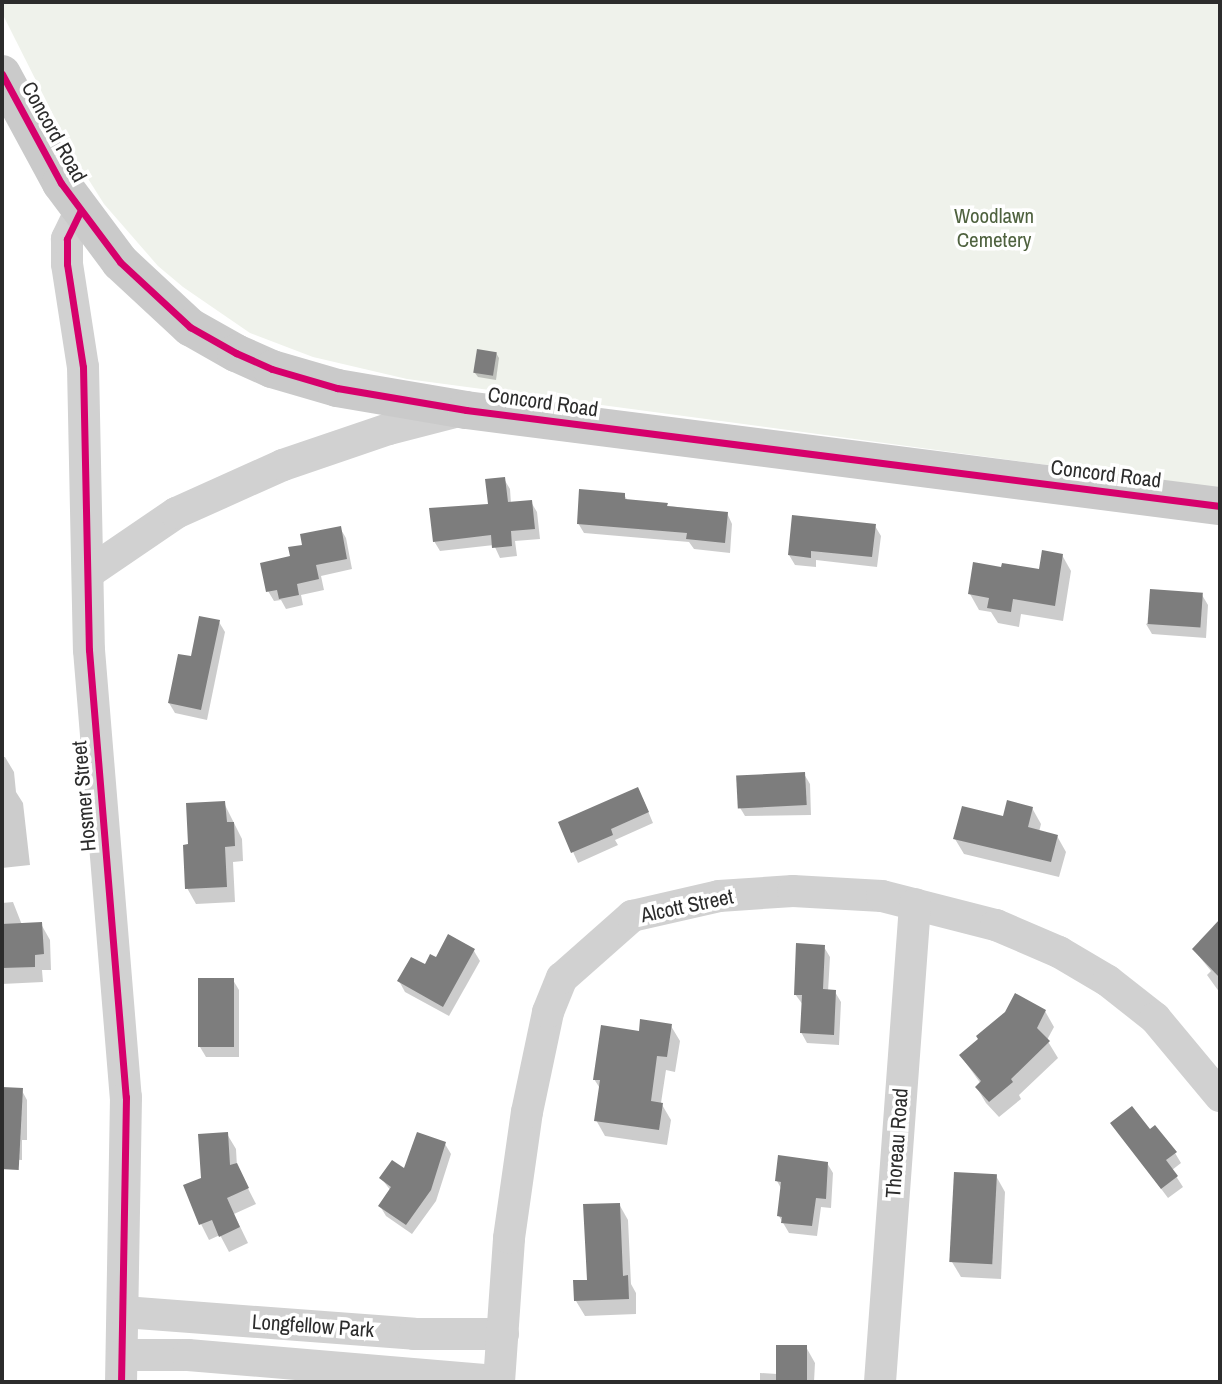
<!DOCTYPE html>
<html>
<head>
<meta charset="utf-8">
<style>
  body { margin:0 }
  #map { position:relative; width:1222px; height:1384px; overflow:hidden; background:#fff; font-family:"Archivo Narrow",sans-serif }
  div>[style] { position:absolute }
  .green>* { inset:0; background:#eff2eb }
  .shadow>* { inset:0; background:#0003 }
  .building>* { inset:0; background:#7d7d7d; transform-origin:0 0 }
  .street>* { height:32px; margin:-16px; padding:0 16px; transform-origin:16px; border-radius:16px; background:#d1d1d1 }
  .secondary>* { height:38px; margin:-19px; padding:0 19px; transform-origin:19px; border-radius:19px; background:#cacaca }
  .cycleway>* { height:7px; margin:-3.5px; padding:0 3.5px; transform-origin:3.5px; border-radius:3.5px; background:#d6006c }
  span { translate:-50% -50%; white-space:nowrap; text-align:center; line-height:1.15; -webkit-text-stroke:7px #fff; paint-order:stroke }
  .street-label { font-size:21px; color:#2c2c2c }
  .park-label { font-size:21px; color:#4f623f }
  .frame { position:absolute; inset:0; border:4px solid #2c2c2c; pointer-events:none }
</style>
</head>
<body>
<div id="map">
  <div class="green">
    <i style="clip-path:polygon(2px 2px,1220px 2px,1220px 488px,407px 379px,313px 357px,250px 333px,183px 287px,158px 266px,104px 204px,75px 158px,2px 13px)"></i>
  </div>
  <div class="shadow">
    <i style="clip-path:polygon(496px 353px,499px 358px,496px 380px,478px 377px,475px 373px)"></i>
    <i style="clip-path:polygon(504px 479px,510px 489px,511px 504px,531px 502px,537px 512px,540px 539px,515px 541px,517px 556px,500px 558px,494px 545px,440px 551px,434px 541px,490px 506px)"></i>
    <i style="clip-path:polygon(624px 495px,628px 501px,727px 513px,732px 524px,730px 553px,694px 549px,689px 542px,584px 533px,578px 523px)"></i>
    <i style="clip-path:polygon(875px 526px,881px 536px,877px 567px,816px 560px,816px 567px,795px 565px,789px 555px)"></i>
    <i style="clip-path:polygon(340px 528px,346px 538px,352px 569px,321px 576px,324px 590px,301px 595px,303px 605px,286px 609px,281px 600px,274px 601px,268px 591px,292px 558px,304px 546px)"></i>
    <i style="clip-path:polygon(1062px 555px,1071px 571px,1063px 621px,1021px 614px,1019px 627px,998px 623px,991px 612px,979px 610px,970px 594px,1041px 571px)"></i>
    <i style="clip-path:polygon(1202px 595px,1208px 605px,1206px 638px,1152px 634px,1146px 624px)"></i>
    <i style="clip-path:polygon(219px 622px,225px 632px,207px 720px,175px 713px,169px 703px,192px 659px)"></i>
    <i style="clip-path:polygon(2px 757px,5px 757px,14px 772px,16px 792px,23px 803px,30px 865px,2px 868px)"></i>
    <i style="clip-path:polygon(804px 774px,810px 784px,811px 815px,745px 816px,739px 806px)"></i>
    <i style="clip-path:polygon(643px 799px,653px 823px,615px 840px,618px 845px,578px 863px,560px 823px)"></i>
    <i style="clip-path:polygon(224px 803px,242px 839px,243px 861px,233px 862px,235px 902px,196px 904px,187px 888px)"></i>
    <i style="clip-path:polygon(1032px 808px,1041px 824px,1039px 832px,1057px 836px,1066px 852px,1059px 877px,964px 854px,955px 839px)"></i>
    <i style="clip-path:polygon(13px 902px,22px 925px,41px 924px,50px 940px,51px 970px,42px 970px,43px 982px,2px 984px,2px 903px)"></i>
    <i style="clip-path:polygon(1210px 932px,1220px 942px,1220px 993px,1207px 975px,1211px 971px,1194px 950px)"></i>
    <i style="clip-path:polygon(824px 947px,830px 957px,828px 992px,835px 992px,841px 1002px,839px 1045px,807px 1043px,801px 1032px,803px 1005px,795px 994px)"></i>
    <i style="clip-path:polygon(474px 951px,480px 961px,449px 1016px,405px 992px,399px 981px,436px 959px)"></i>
    <i style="clip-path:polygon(233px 980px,239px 990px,239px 1057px,206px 1057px,200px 1047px)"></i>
    <i style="clip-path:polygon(1045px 1011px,1054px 1027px,1047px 1040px,1058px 1058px,1019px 1095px,1021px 1099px,999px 1117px,986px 1103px,977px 1088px,981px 1084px,961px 1056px)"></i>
    <i style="clip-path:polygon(671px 1026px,680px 1041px,675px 1072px,666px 1070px,661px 1103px,671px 1120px,667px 1145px,605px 1136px,596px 1120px,601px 1090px,594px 1079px,640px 1033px)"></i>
    <i style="clip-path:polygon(2px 1089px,21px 1089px,27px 1100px,27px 1140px,22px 1140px,22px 1160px,2px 1159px)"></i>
    <i style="clip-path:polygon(1112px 1123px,1150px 1131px,1175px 1153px,1181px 1163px,1172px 1170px,1183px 1187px,1168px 1198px)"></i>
    <i style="clip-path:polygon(227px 1134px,236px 1149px,237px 1167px,256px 1204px,234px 1214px,248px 1243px,229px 1252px,220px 1235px,209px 1240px,201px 1224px,203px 1179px)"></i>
    <i style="clip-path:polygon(445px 1144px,451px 1154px,436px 1201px,412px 1234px,386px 1216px,380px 1206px,391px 1191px,381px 1178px,405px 1171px)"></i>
    <i style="clip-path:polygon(827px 1163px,833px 1173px,831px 1208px,821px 1207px,817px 1236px,789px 1233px,779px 1216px,782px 1190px,777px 1181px)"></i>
    <i style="clip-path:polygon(996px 1176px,1005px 1192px,1001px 1279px,961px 1277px,952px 1262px)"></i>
    <i style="clip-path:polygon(619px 1204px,628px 1220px,631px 1284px,636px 1293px,636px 1314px,585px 1316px,576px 1301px,588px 1281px)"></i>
    <i style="clip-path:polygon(806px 1347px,815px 1363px,814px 1382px,760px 1382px,760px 1373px,777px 1374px)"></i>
  </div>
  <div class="building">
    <i style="left:477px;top:349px;width:20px;height:24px;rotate:9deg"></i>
    <i style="clip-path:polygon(505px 477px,508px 502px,532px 500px,535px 529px,511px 531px,512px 546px,492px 548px,491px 535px,433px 542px,429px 508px,488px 504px,485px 479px)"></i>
    <i style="clip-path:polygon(579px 489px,625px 493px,625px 499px,668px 503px,667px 506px,728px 512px,725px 543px,686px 539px,687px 533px,577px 524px)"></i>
    <i style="clip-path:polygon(792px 515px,876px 524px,872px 557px,811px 551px,811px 558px,788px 555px)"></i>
    <i style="clip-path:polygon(341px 526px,347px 559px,316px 565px,319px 579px,297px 584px,299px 595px,279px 599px,277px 590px,266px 592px,260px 563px,290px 556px,288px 547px,302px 545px,300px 534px)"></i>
    <i style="clip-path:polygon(1042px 550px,1063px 554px,1055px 606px,1013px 599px,1011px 612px,987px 608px,989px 598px,968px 594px,973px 562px,1001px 567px,1002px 563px,1039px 569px)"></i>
    <i style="left:1150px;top:589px;width:53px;height:35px;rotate:4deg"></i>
    <i style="clip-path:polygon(199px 616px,220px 620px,201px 710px,168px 703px,178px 654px,191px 656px)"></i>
    <i style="left:805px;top:772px;width:33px;height:69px;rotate:87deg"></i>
    <i style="clip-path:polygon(638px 787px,649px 812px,611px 829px,613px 835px,571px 853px,558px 822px)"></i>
    <i style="clip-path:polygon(1007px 800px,1033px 807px,1028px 827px,1058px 835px,1051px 862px,953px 839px,962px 806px,1003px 816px)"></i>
    <i style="clip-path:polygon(225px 801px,227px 822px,234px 822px,235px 846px,225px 847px,227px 887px,185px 889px,183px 845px,188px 844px,186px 803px)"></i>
    <i style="clip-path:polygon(1220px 919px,1220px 978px,1192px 949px)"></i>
    <i style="clip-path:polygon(42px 922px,44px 954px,35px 955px,35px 967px,2px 968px,2px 924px)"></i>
    <i style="clip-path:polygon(448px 934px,475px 949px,443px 1007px,397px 981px,411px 957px,425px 964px,430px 954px,436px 957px)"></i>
    <i style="clip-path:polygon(796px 943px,825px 945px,823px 989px,836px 990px,834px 1035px,800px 1033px,802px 995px,794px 995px)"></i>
    <i style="left:198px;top:978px;width:36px;height:69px"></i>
    <i style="clip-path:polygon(1015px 993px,1046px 1010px,1037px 1028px,1050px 1041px,1011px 1079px,1013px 1082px,989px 1102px,975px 1087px,981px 1081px,959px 1055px,978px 1039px,976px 1036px,1005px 1012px)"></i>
    <i style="clip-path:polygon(640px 1019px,672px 1024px,667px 1057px,657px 1056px,651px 1101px,663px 1103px,659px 1130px,594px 1121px,600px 1080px,593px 1080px,601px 1025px,639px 1031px)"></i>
    <i style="left:2px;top:1087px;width:21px;height:82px;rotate:3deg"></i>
    <i style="clip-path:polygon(1132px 1106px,1150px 1129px,1155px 1125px,1177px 1152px,1166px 1160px,1178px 1176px,1161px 1189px,1110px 1123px)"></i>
    <i style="clip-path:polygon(228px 1132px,230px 1165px,237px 1163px,249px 1188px,227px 1198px,240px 1227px,219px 1237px,212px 1220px,199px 1225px,183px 1185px,201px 1178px,198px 1134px)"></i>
    <i style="clip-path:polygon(417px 1132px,446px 1142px,431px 1190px,406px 1225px,378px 1206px,391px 1187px,379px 1178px,392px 1160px,404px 1168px)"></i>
    <i style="clip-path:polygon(778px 1155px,828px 1162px,826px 1199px,816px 1198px,812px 1226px,781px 1223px,782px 1217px,777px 1216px,781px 1182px,775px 1181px)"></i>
    <i style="left:954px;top:1172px;width:43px;height:90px;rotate:3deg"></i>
    <i style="clip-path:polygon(620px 1203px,623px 1276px,628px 1275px,629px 1299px,574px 1301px,573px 1280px,587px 1280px,583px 1204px)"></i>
    <i style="left:776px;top:1345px;width:31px;height:37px"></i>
  </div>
  <div class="street">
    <i style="left:80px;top:212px;width:30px;rotate:116deg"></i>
    <i style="left:67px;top:239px;width:25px;rotate:90deg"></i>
    <i style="left:67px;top:264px;width:104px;rotate:81.2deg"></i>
    <i style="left:83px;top:367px;width:283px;rotate:88.8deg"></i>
    <i style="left:89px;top:650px;width:449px;rotate:85.3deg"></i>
    <i style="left:126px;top:1097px;width:285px;rotate:91deg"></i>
    <i style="left:88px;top:573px;width:107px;rotate:-34.3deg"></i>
    <i style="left:176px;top:513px;width:117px;rotate:-24.2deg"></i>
    <i style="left:283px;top:465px;width:112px;rotate:-18.8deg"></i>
    <i style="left:389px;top:429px;width:72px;rotate:-14.4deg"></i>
    <i style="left:124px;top:1312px;width:291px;rotate:4.3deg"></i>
    <i style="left:414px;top:1334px;width:89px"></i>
    <i style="left:122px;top:1355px;width:66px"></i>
    <i style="left:188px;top:1355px;width:312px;rotate:4.8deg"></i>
    <i style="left:499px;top:1382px;width:144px;rotate:-86deg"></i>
    <i style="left:509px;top:1238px;width:127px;rotate:-81.9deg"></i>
    <i style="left:527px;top:1112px;width:102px;rotate:-78.1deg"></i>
    <i style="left:548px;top:1012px;width:37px;rotate:-68deg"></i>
    <i style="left:562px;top:978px;width:94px;rotate:-41.5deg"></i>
    <i style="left:632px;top:916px;width:89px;rotate:-12.9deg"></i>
    <i style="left:719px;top:896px;width:74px;rotate:-3.9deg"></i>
    <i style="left:793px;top:891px;width:89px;rotate:3.2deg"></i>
    <i style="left:882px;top:896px;width:118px;rotate:14.3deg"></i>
    <i style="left:996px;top:925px;width:69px;rotate:23.2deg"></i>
    <i style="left:1059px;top:952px;width:57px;rotate:30.6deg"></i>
    <i style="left:1108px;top:981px;width:60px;rotate:38.2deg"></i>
    <i style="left:1155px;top:1018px;width:102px;rotate:50.2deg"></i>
    <i style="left:880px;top:1382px;width:479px;rotate:-85.8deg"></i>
  </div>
  <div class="secondary">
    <i style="left:2px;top:74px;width:124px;rotate:61.6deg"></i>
    <i style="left:61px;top:183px;width:99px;rotate:53.2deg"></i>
    <i style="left:120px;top:262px;width:96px;rotate:42.9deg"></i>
    <i style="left:190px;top:327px;width:53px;rotate:29.5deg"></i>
    <i style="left:236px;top:353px;width:39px;rotate:24deg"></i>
    <i style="left:272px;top:369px;width:68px;rotate:16.3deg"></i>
    <i style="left:337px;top:388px;width:131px;rotate:9.7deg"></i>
    <i style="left:466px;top:410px;width:760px;rotate:7.26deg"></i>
  </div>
  <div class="cycleway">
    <i style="left:2px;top:74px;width:124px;rotate:61.6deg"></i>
    <i style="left:61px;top:183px;width:99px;rotate:53.2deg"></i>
    <i style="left:120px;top:262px;width:96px;rotate:42.9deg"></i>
    <i style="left:190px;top:327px;width:53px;rotate:29.5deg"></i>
    <i style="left:236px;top:353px;width:39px;rotate:24deg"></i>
    <i style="left:272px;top:369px;width:68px;rotate:16.3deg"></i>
    <i style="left:337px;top:388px;width:131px;rotate:9.7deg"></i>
    <i style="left:466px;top:410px;width:760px;rotate:7.26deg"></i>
    <i style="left:80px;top:212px;width:30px;rotate:116deg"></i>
    <i style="left:67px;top:239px;width:25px;rotate:90deg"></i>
    <i style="left:67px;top:264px;width:104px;rotate:81.2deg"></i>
    <i style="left:83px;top:367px;width:283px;rotate:88.8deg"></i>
    <i style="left:89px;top:650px;width:449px;rotate:85.3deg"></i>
    <i style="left:126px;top:1097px;width:285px;rotate:91deg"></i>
  </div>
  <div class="street-label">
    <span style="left:54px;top:132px;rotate:61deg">Concord Road</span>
    <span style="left:543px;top:402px;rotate:8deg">Concord Road</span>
    <span style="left:1106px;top:474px;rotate:7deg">Concord Road</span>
    <span style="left:84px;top:796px;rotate:-95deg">Hosmer Street</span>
    <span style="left:687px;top:906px;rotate:-12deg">Alcott Street</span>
    <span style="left:897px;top:1143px;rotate:-86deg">Thoreau Road</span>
    <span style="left:313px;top:1326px;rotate:4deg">Longfellow Park</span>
  </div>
  <div class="park-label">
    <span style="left:994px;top:228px">Woodlawn<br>Cemetery</span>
  </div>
  <div class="frame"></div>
</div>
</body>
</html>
